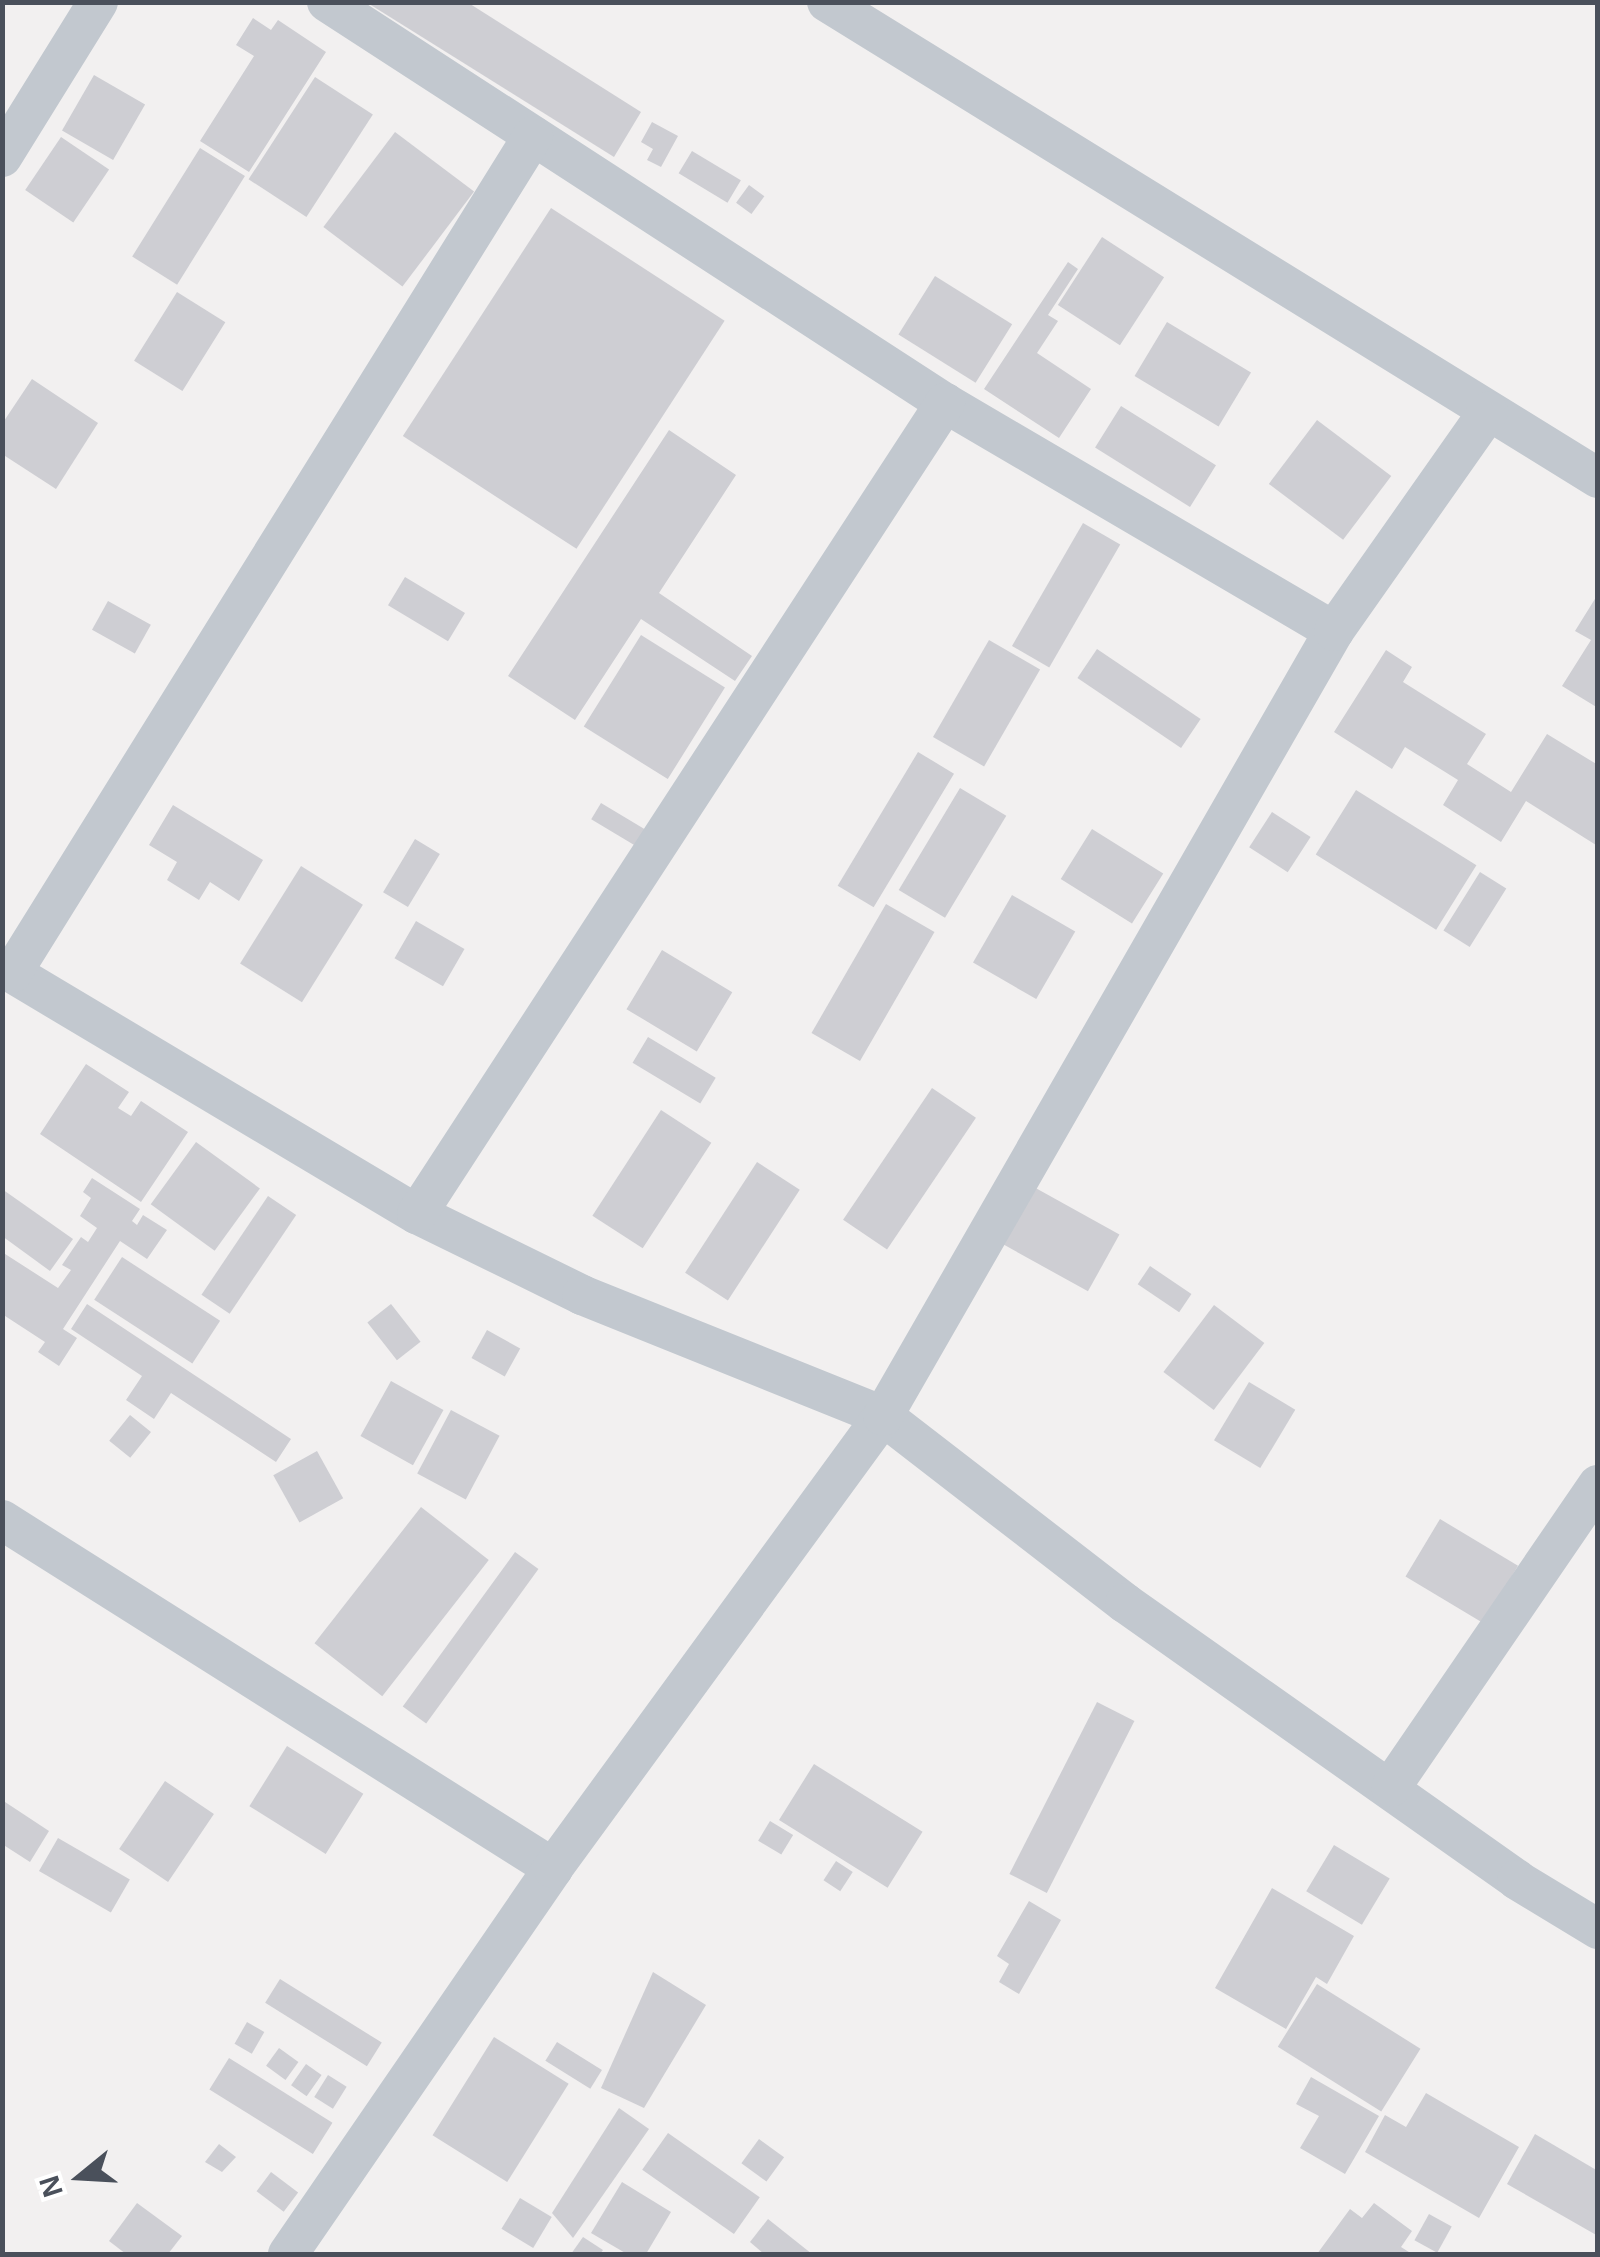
<!DOCTYPE html>
<html>
<head>
<meta charset="utf-8">
<style>
  body { margin:0 }
  #map { position:relative; width:1600px; height:2257px; overflow:hidden; background:#f2f0f0; font-family:Arial,sans-serif }
  div>[style] { position:absolute }
  .building>* { inset:0; background:#ceced3; transform-origin:0 0 }
  .minor>* { height:40px; margin:-20px; padding:0 20px; transform-origin:20px; border-radius:20px; background:#c2c8cf }
  span { translate:-50% -50%; white-space:nowrap; text-align:center; line-height:1.15; -webkit-text-stroke:9px #fff; paint-order:stroke }
  .frame { position:absolute; inset:0; border:5px solid #4a505b; pointer-events:none }
  .north { position:absolute; left:30px; top:2127px; width:100px; height:100px; -webkit-text-stroke:8px #fff; paint-order:stroke; rotate:252deg; font-size:28px; font-weight:700; line-height:40px; text-align:center; color:#4a505b }
  .north::after { content:''; display:block; margin:auto; width:35px; height:45px; background:#4a505b; clip-path:polygon(50% 0,100% 100%,50% 72%,0 100%) }
</style>
</head>
<body>
<div id="map">
  <div class="building">
    <i style="clip-path:polygon(366px 2px,467px 2px,641px 112px,614px 157px)"></i>
    <i style="clip-path:polygon(253px 18px,271px 30px,278px 20px,326px 52px,249px 172px,200px 141px,254px 56px,236px 45px)"></i>
    <i style="left:94px;top:75px;width:59px;height:64px;rotate:30deg"></i>
    <i style="left:315px;top:77px;width:69px;height:122px;rotate:33deg"></i>
    <i style="clip-path:polygon(652px 122px,678px 136px,661px 167px,647px 160px,653px 149px,641px 142px)"></i>
    <i style="left:395px;top:132px;width:99px;height:119px;rotate:37deg"></i>
    <i style="left:61px;top:137px;width:58px;height:64px;rotate:34deg"></i>
    <i style="left:200px;top:148px;width:53px;height:128px;rotate:32deg"></i>
    <i style="left:692px;top:151px;width:57px;height:26px;rotate:31deg"></i>
    <i style="left:749px;top:185px;width:19px;height:22px;rotate:36deg"></i>
    <i style="left:551px;top:208px;width:207px;height:272px;rotate:33deg"></i>
    <i style="left:1102px;top:237px;width:74px;height:81px;rotate:33deg"></i>
    <i style="clip-path:polygon(1068px 262px,1078px 269px,1048px 315px,1058px 321px,1037px 353px,1091px 389px,1059px 438px,984px 389px)"></i>
    <i style="left:935px;top:276px;width:91px;height:69px;rotate:32deg"></i>
    <i style="left:177px;top:292px;width:57px;height:81px;rotate:32deg"></i>
    <i style="left:1167px;top:322px;width:98px;height:63px;rotate:31deg"></i>
    <i style="clip-path:polygon(32px 379px,98px 423px,56px 489px,2px 454px,2px 424px)"></i>
    <i style="left:1121px;top:406px;width:112px;height:49px;rotate:32deg"></i>
    <i style="left:1317px;top:420px;width:93px;height:80px;rotate:37deg"></i>
    <i style="clip-path:polygon(669px 430px,736px 475px,659px 593px,752px 656px,735px 681px,641px 619px,575px 720px,508px 676px)"></i>
    <i style="left:1083px;top:523px;width:43px;height:142px;rotate:30deg"></i>
    <i style="left:405px;top:577px;width:70px;height:33px;rotate:31deg"></i>
    <i style="clip-path:polygon(1598px 594px,1598px 708px,1562px 686px,1591px 640px,1575px 631px)"></i>
    <i style="left:108px;top:601px;width:49px;height:33px;rotate:29deg"></i>
    <i style="left:641px;top:635px;width:99px;height:108px;rotate:32deg"></i>
    <i style="left:989px;top:640px;width:59px;height:112px;rotate:30deg"></i>
    <i style="left:1097px;top:649px;width:125px;height:35px;rotate:34deg"></i>
    <i style="clip-path:polygon(1386px 650px,1412px 667px,1403px 682px,1486px 734px,1467px 764px,1511px 792px,1547px 734px,1598px 765px,1596px 845px,1526px 801px,1501px 842px,1443px 805px,1458px 780px,1405px 747px,1392px 769px,1334px 732px)"></i>
    <i style="left:918px;top:752px;width:42px;height:156px;rotate:31deg"></i>
    <i style="left:960px;top:788px;width:54px;height:119px;rotate:31deg"></i>
    <i style="left:1356px;top:790px;width:142px;height:76px;rotate:32deg"></i>
    <i style="left:601px;top:803px;width:55px;height:19px;rotate:31deg"></i>
    <i style="clip-path:polygon(173px 805px,263px 860px,239px 901px,210px 882px,199px 900px,167px 880px,177px 862px,149px 845px)"></i>
    <i style="left:1272px;top:812px;width:46px;height:42px;rotate:33deg"></i>
    <i style="left:1092px;top:829px;width:84px;height:59px;rotate:32deg"></i>
    <i style="left:415px;top:839px;width:29px;height:62px;rotate:31deg"></i>
    <i style="left:301px;top:866px;width:73px;height:115px;rotate:32deg"></i>
    <i style="left:1480px;top:872px;width:31px;height:69px;rotate:32deg"></i>
    <i style="left:1012px;top:895px;width:73px;height:78px;rotate:30deg"></i>
    <i style="left:886px;top:904px;width:56px;height:149px;rotate:30deg"></i>
    <i style="left:416px;top:921px;width:56px;height:43px;rotate:30deg"></i>
    <i style="left:662px;top:950px;width:82px;height:69px;rotate:31deg"></i>
    <i style="left:648px;top:1037px;width:79px;height:30px;rotate:31deg"></i>
    <i style="clip-path:polygon(86px 1064px,129px 1092px,118px 1108px,131px 1116px,141px 1101px,188px 1132px,141px 1202px,40px 1134px)"></i>
    <i style="left:932px;top:1088px;width:53px;height:159px;rotate:34deg"></i>
    <i style="left:661px;top:1110px;width:60px;height:126px;rotate:33deg"></i>
    <i style="left:196px;top:1142px;width:79px;height:77px;rotate:36deg"></i>
    <i style="left:757px;top:1162px;width:51px;height:132px;rotate:33deg"></i>
    <i style="clip-path:polygon(92px 1178px,140px 1209px,132px 1221px,137px 1225px,143px 1215px,167px 1230px,147px 1259px,120px 1241px,63px 1329px,77px 1338px,59px 1366px,38px 1352px,45px 1342px,2px 1314px,2px 1252px,58px 1288px,71px 1270px,62px 1265px,81px 1237px,88px 1242px,97px 1228px,80px 1216px,91px 1198px,83px 1192px)"></i>
    <i style="left:1032px;top:1186px;width:100px;height:65px;rotate:29deg"></i>
    <i style="clip-path:polygon(2px 1189px,73px 1239px,50px 1271px,2px 1236px)"></i>
    <i style="left:268px;top:1196px;width:34px;height:119px;rotate:34deg"></i>
    <i style="left:122px;top:1257px;width:117px;height:51px;rotate:33deg"></i>
    <i style="left:1150px;top:1266px;width:50px;height:22px;rotate:34deg"></i>
    <i style="clip-path:polygon(87px 1304px,291px 1439px,276px 1462px,171px 1393px,154px 1419px,126px 1400px,142px 1376px,71px 1329px)"></i>
    <i style="left:391px;top:1304px;width:48px;height:30px;rotate:52deg"></i>
    <i style="left:1214px;top:1305px;width:63px;height:84px;rotate:37deg"></i>
    <i style="left:487px;top:1330px;width:38px;height:32px;rotate:29deg"></i>
    <i style="left:391px;top:1381px;width:60px;height:63px;rotate:29deg"></i>
    <i style="left:1249px;top:1382px;width:54px;height:68px;rotate:31deg"></i>
    <i style="left:451px;top:1410px;width:55px;height:72px;rotate:28deg"></i>
    <i style="left:130px;top:1415px;width:27px;height:33px;rotate:39deg"></i>
    <i style="left:317px;top:1451px;width:54px;height:50px;rotate:61deg"></i>
    <i style="left:421px;top:1507px;width:86px;height:173px;rotate:38deg"></i>
    <i style="left:1440px;top:1519px;width:91px;height:67px;rotate:31deg"></i>
    <i style="left:515px;top:1552px;width:29px;height:191px;rotate:36deg"></i>
    <i style="left:1097px;top:1702px;width:42px;height:193px;rotate:27deg"></i>
    <i style="left:287px;top:1746px;width:90px;height:71px;rotate:32deg"></i>
    <i style="left:814px;top:1764px;width:128px;height:66px;rotate:32deg"></i>
    <i style="left:165px;top:1781px;width:59px;height:82px;rotate:34deg"></i>
    <i style="clip-path:polygon(2px 1800px,49px 1831px,30px 1862px,2px 1844px)"></i>
    <i style="left:770px;top:1821px;width:27px;height:23px;rotate:31deg"></i>
    <i style="left:58px;top:1838px;width:83px;height:38px;rotate:30deg"></i>
    <i style="left:1334px;top:1845px;width:65px;height:54px;rotate:31deg"></i>
    <i style="left:836px;top:1861px;width:20px;height:23px;rotate:33deg"></i>
    <i style="clip-path:polygon(1272px 1888px,1354px 1936px,1327px 1984px,1316px 1977px,1286px 2029px,1215px 1988px)"></i>
    <i style="clip-path:polygon(1029px 1901px,1061px 1920px,1019px 1994px,999px 1982px,1009px 1964px,997px 1956px)"></i>
    <i style="clip-path:polygon(653px 1972px,706px 2005px,644px 2108px,601px 2088px)"></i>
    <i style="left:280px;top:1979px;width:120px;height:28px;rotate:32deg"></i>
    <i style="left:1317px;top:1984px;width:122px;height:74px;rotate:32deg"></i>
    <i style="left:247px;top:2022px;width:20px;height:25px;rotate:30deg"></i>
    <i style="left:494px;top:2037px;width:88px;height:116px;rotate:32deg"></i>
    <i style="left:557px;top:2042px;width:53px;height:22px;rotate:32deg"></i>
    <i style="left:279px;top:2048px;width:24px;height:22px;rotate:36deg"></i>
    <i style="left:229px;top:2058px;width:122px;height:37px;rotate:32deg"></i>
    <i style="left:306px;top:2064px;width:19px;height:26px;rotate:35deg"></i>
    <i style="left:328px;top:2075px;width:22px;height:26px;rotate:32deg"></i>
    <i style="clip-path:polygon(1311px 2077px,1379px 2116px,1345px 2174px,1300px 2148px,1319px 2116px,1296px 2104px)"></i>
    <i style="clip-path:polygon(1426px 2093px,1519px 2147px,1479px 2218px,1365px 2152px,1385px 2115px,1406px 2127px)"></i>
    <i style="clip-path:polygon(619px 2108px,649px 2129px,573px 2238px,552px 2213px)"></i>
    <i style="left:668px;top:2133px;width:112px;height:45px;rotate:35deg"></i>
    <i style="clip-path:polygon(1535px 2134px,1598px 2171px,1598px 2236px,1507px 2184px)"></i>
    <i style="left:759px;top:2139px;width:31px;height:30px;rotate:36deg"></i>
    <i style="clip-path:polygon(219px 2144px,236px 2157px,222px 2172px,205px 2162px)"></i>
    <i style="left:271px;top:2172px;width:34px;height:24px;rotate:37deg"></i>
    <i style="clip-path:polygon(622px 2182px,671px 2212px,646px 2254px,627px 2254px,591px 2233px)"></i>
    <i style="left:520px;top:2198px;width:37px;height:36px;rotate:31deg"></i>
    <i style="clip-path:polygon(137px 2203px,182px 2236px,168px 2254px,126px 2254px,109px 2241px)"></i>
    <i style="clip-path:polygon(1374px 2203px,1412px 2231px,1401px 2247px,1412px 2254px,1317px 2254px,1350px 2209px,1362px 2218px)"></i>
    <i style="left:1429px;top:2214px;width:26px;height:30px;rotate:29deg"></i>
    <i style="clip-path:polygon(768px 2219px,812px 2254px,764px 2254px,750px 2242px)"></i>
    <i style="clip-path:polygon(583px 2237px,603px 2250px,600px 2254px,571px 2254px)"></i>
  </div>
  <div class="minor">
    <i style="left:327px;top:2px;width:737px;rotate:32.98deg"></i>
    <i style="left:945px;top:403px;width:451px;rotate:30.4deg"></i>
    <i style="left:827px;top:2px;width:906px;rotate:31.69deg"></i>
    <i style="left:2px;top:157px;width:182px;rotate:-58.2deg"></i>
    <i style="left:2px;top:967px;width:483px;rotate:30.8deg"></i>
    <i style="left:417px;top:1214px;width:184px;rotate:26.1deg"></i>
    <i style="left:582px;top:1295px;width:324px;rotate:21.9deg"></i>
    <i style="left:883px;top:1416px;width:306px;rotate:37.7deg"></i>
    <i style="left:1125px;top:1603px;width:480px;rotate:35.2deg"></i>
    <i style="left:1517px;top:1880px;width:95px;rotate:31.2deg"></i>
    <i style="left:12px;top:973px;width:986px;rotate:-58.1deg"></i>
    <i style="left:417px;top:1214px;width:968px;rotate:-56.93deg"></i>
    <i style="left:2px;top:1520px;width:652px;rotate:32.28deg"></i>
    <i style="left:1391px;top:1787px;width:366px;rotate:-55.6deg"></i>
    <i style="left:288px;top:2254px;width:468px;rotate:-55.5deg"></i>
    <i style="left:553px;top:1868px;width:560px;rotate:-53.87deg"></i>
    <i style="left:883px;top:1416px;width:905px;rotate:-60.12deg"></i>
    <i style="left:1334px;top:631px;width:268px;rotate:-54.9deg"></i>
  </div>
  <div class="frame"></div>
  <div class="north">N</div>
</div>
</body>
</html>
